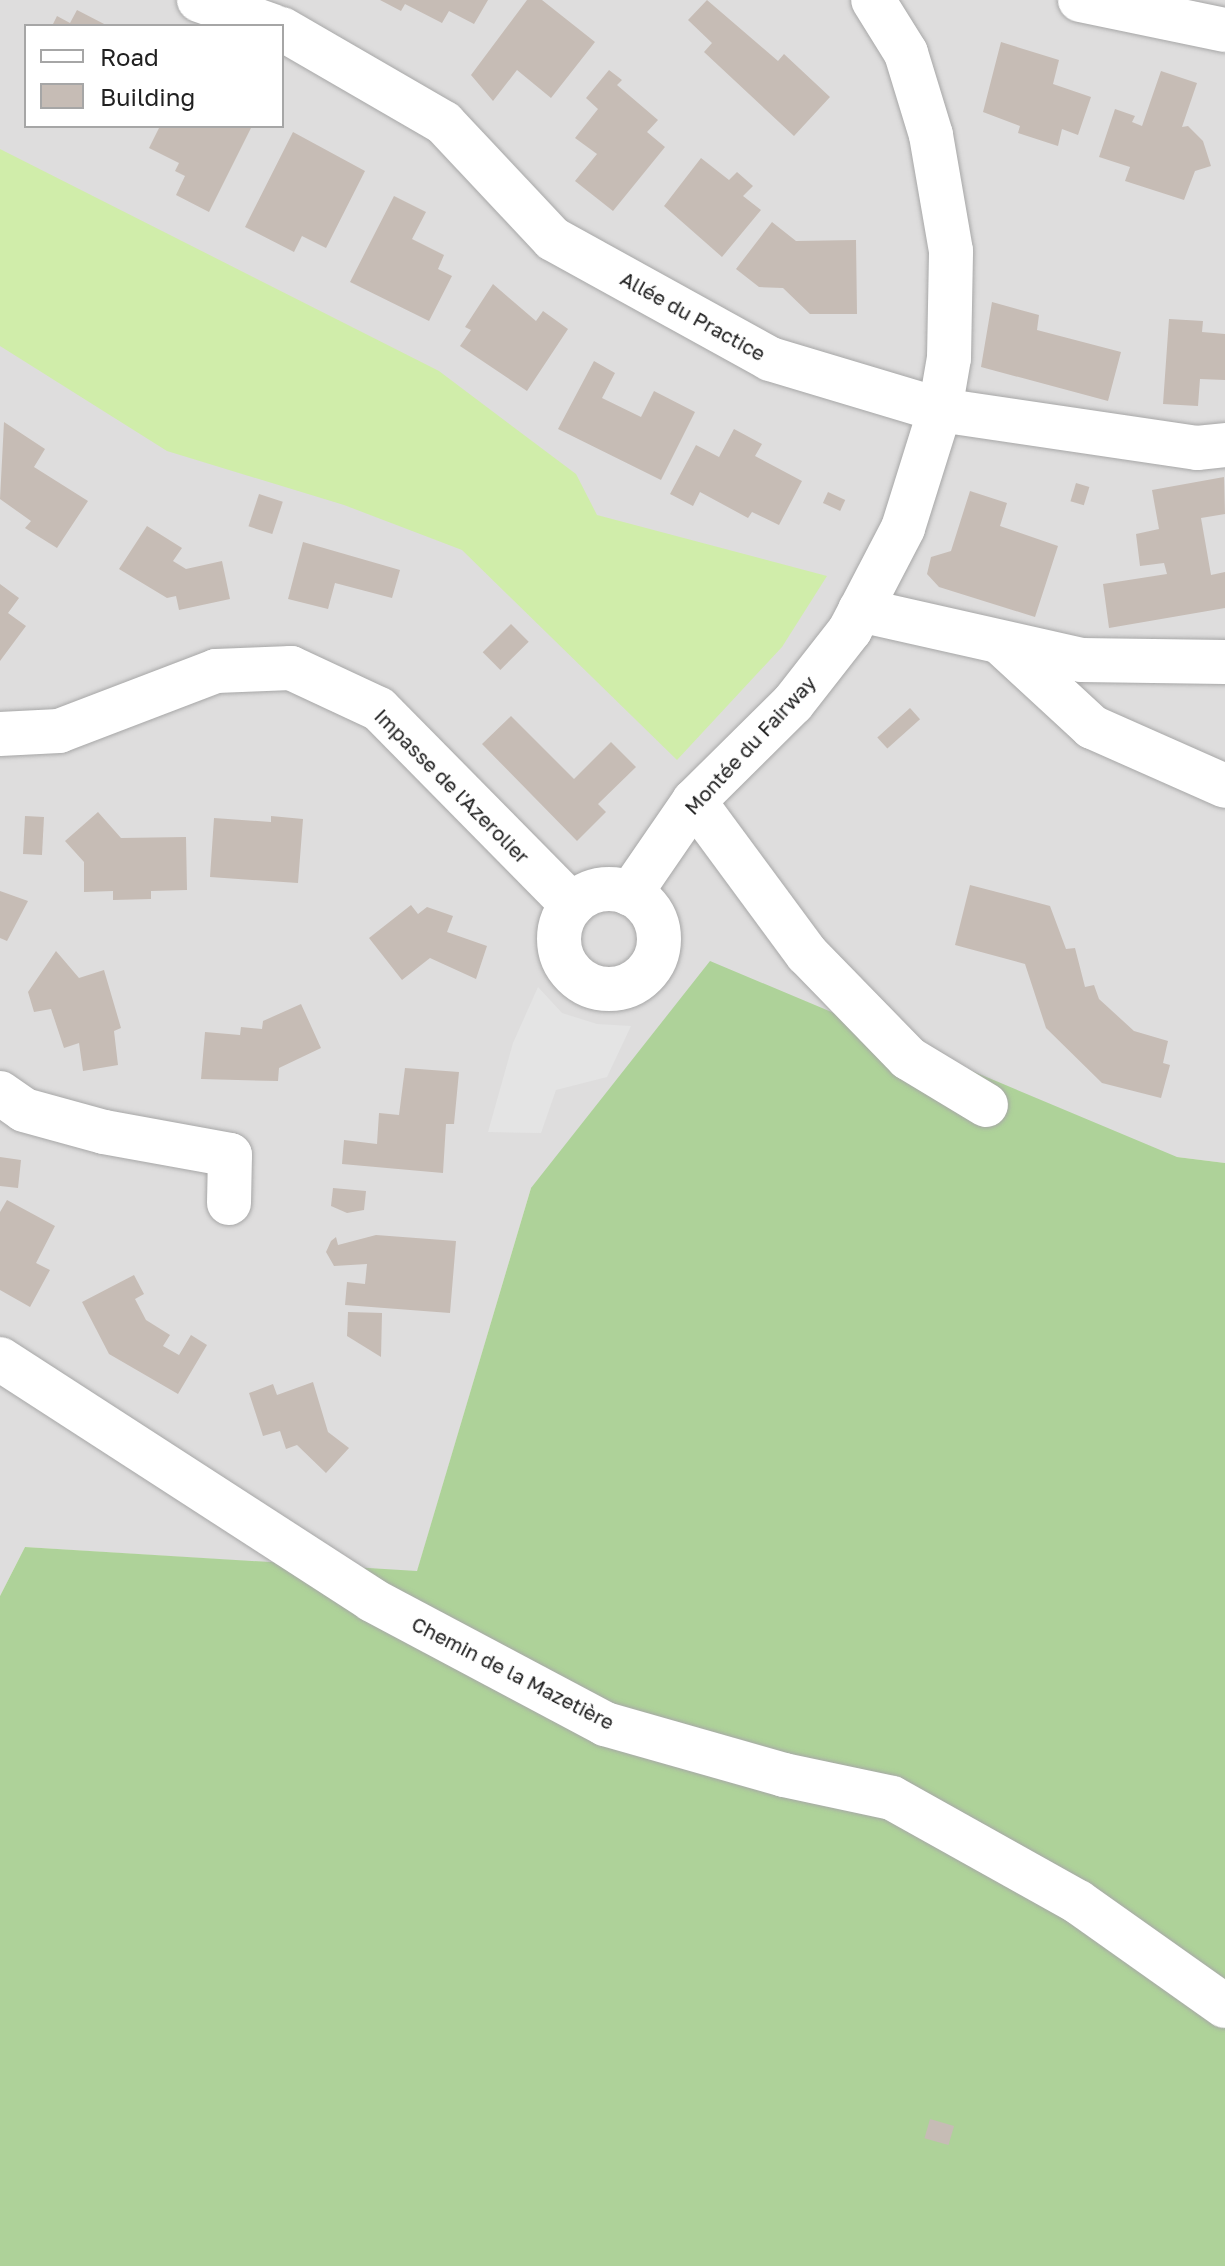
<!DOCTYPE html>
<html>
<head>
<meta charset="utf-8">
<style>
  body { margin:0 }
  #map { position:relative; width:1225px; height:2266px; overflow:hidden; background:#f1ede6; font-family:"Golos Text",sans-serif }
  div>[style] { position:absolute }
  .residential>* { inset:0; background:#dedddd }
  .grass>* { inset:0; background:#d0edaa }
  .forest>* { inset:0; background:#aed299 }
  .parking>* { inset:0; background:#e4e4e4 }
  .building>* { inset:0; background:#c6bcb5; transform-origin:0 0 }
  .roads { filter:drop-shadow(0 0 2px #a7a7a7) drop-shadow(0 0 2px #a7a7a7) }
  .minor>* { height:44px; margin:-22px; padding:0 22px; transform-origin:22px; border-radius:22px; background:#fff }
  .minor>.ring { margin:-22px; padding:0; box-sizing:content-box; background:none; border:44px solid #fff; border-radius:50% }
  span { translate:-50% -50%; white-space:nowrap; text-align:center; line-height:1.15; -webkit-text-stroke:7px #fff; paint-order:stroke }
  .street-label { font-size:20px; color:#202020 }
  .legend { position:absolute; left:24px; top:24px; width:260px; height:104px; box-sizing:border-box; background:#fff; border:2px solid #a6a6a6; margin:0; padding:10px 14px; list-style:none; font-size:24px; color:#202020 }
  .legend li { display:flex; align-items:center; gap:16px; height:40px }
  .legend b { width:40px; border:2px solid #a6a6a6 }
</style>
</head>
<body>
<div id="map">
  <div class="residential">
    <i style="clip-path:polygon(evenodd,0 0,1225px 0,1225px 1163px,1177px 1157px,531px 1188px,417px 1572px,25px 1547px,0 1596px,0 0,26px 26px,282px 26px,282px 126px,26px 126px,26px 26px)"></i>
  </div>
  <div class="grass">
    <i style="clip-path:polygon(0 149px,439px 371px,576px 474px,597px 515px,827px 576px,782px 647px,677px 760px,462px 550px,344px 505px,167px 451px,0 346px)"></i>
  </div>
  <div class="forest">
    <i style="clip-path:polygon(710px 961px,1177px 1157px,1225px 1163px,1225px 2266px,0 2266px,0 1596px,25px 1547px,417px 1571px,531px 1188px)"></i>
  </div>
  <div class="parking">
    <i style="clip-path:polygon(538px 987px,562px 1013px,597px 1024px,631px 1026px,607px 1077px,556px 1090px,541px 1133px,488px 1132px,513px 1043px)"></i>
  </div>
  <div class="building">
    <i style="clip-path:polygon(380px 0,488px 0,474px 24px,449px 11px,442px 23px,405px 4px,401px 11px)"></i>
    <i style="clip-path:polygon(527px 0,542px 0,595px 42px,551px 98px,517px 70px,493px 101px,471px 75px)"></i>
    <i style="clip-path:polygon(707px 0,778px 61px,784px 54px,830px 97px,794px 136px,704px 52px,712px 43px,688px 20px)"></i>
    <i style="clip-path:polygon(77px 10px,108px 26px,52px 26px,57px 16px,70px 23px)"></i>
    <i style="clip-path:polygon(1001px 42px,1059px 60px,1053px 84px,1091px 97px,1078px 135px,1062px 129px,1058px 146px,1018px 133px,1020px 126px,983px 112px)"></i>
    <i style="clip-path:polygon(609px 70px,622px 80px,617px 85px,658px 120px,647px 132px,665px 147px,613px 211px,575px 181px,597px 154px,575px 138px,598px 109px,586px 98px)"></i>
    <i style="clip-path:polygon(1161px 71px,1197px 83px,1182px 127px,1188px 126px,1203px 141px,1211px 166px,1195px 171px,1184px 200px,1125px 181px,1130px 167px,1099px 157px,1115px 109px,1135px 116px,1132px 122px,1142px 126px)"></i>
    <i style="clip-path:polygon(160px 126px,252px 126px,209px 212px,176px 195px,185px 176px,175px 171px,179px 163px,149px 148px)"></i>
    <i style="clip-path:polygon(293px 132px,365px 171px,326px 248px,302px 236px,294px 252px,245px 227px)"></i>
    <i style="clip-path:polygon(701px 158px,729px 180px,737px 172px,753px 186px,743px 196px,761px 210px,722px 257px,664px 206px)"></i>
    <i style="clip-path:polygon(394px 196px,426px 212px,412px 239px,444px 255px,438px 269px,452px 276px,429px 321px,350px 282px)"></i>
    <i style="clip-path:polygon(772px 222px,796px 241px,856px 240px,857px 314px,810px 314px,783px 288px,759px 287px,736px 269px)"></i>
    <i style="clip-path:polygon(493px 284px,536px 321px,543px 311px,568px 329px,527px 391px,460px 346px,471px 330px,465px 327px)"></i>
    <i style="clip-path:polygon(992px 302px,1039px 315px,1037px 330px,1121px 352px,1108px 401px,981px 367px)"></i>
    <i style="clip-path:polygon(1169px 319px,1203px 321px,1202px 332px,1225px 334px,1225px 380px,1200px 379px,1198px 406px,1163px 404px)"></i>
    <i style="clip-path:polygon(594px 361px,615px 373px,602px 398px,641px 417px,654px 391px,695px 412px,661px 480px,558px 429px)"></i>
    <i style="clip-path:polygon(4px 422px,45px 449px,34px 467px,88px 501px,57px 548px,25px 528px,31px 521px,0 499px)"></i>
    <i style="clip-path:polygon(734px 429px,762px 444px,755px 456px,802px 481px,779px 525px,752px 512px,748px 518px,700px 492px,693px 506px,670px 494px,696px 445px,719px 457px)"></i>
    <i style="clip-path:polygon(1224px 477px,1225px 514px,1201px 518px,1211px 575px,1225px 572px,1225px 608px,1109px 628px,1103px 584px,1167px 574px,1164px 563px,1140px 566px,1136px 534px,1159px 529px,1152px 490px)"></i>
    <i style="left:1076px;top:483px;width:14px;height:19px;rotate:17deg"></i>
    <i style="clip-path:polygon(970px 491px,1007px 503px,1000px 526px,1058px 546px,1035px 617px,939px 587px,927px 574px,931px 557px,951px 551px)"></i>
    <i style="left:828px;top:492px;width:19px;height:12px;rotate:25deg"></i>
    <i style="left:259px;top:494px;width:25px;height:34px;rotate:18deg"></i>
    <i style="clip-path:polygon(147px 526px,182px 548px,173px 561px,186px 569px,222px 561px,230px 599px,179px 610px,176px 596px,167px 598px,119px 569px)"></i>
    <i style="clip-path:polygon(303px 542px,400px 570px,392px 598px,335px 583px,328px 609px,288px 599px)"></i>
    <i style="clip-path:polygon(0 584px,19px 598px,8px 613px,26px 626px,0 661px)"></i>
    <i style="left:511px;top:624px;width:25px;height:40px;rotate:45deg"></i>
    <i style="left:910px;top:708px;width:15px;height:44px;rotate:48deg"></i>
    <i style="clip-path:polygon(511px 716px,574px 779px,611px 742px,636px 767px,598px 804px,606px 812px,577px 841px,482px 744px)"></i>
    <i style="clip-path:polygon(98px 812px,121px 838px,186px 837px,187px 890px,151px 891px,151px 899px,113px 900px,113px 891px,84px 892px,84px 862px,65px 841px)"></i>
    <i style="left:25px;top:816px;width:19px;height:38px;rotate:3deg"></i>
    <i style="clip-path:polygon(271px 816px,303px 819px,298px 883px,210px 877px,214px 818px,271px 822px)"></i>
    <i style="clip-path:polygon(970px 885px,1050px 906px,1066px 949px,1075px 948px,1085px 987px,1094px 985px,1099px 999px,1134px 1031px,1168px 1041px,1163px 1063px,1170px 1065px,1161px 1098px,1102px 1083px,1046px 1028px,1025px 964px,955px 945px)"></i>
    <i style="clip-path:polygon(0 891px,28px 901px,7px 941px,0 938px)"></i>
    <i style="clip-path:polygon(411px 905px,418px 914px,427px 907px,453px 916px,447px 932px,487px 946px,476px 979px,430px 958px,402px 980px,369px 938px)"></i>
    <i style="clip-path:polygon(56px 951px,79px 978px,104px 970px,121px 1028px,114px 1031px,118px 1065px,83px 1071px,79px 1043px,64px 1048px,51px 1009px,34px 1012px,28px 992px)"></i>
    <i style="clip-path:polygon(301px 1004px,321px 1048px,279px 1068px,278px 1081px,201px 1079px,205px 1032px,240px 1035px,241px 1027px,262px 1029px,263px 1021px)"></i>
    <i style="clip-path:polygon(405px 1068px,459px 1072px,454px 1124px,446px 1124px,443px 1173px,342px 1164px,344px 1140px,377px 1144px,379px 1113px,399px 1115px)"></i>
    <i style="clip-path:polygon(0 1157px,21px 1160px,18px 1188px,0 1186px)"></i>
    <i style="clip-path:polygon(333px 1188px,366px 1191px,364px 1210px,347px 1213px,331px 1206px)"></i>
    <i style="clip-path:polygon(7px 1200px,55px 1226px,36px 1263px,50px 1270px,30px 1307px,0 1290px,0 1212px)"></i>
    <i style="clip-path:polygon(376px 1235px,456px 1241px,450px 1313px,345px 1305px,347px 1282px,365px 1284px,367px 1264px,334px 1266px,326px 1252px,331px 1241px,336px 1237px,338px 1245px)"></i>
    <i style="clip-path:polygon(134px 1275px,144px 1294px,135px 1299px,146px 1320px,170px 1335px,163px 1346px,179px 1355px,191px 1335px,207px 1345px,178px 1394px,109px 1354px,82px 1302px)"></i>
    <i style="clip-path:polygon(348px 1312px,382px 1313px,381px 1357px,347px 1336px)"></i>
    <i style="clip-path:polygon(313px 1382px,328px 1432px,349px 1448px,326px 1473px,297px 1445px,286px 1449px,280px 1431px,263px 1436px,249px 1393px,273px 1384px,277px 1395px)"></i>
    <i style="left:930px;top:2119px;width:25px;height:20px;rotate:16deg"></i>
  </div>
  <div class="roads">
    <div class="minor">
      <i style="left:199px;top:0;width:78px;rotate:19.4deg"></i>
      <i style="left:1080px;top:0;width:148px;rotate:11.7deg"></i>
      <i style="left:282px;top:29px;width:187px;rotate:30.1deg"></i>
      <i style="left:444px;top:123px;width:159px;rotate:46.8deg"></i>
      <i style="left:553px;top:239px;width:248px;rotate:28.9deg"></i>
      <i style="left:770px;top:359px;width:177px;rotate:16.7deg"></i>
      <i style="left:940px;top:410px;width:260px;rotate:8.4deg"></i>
      <i style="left:1197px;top:448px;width:28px;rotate:-6deg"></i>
      <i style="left:860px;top:610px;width:227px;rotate:12.7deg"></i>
      <i style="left:1081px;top:660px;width:144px;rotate:0.8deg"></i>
      <i style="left:1001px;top:643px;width:124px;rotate:42.7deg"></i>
      <i style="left:1092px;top:727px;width:145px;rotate:23.9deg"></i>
      <i style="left:0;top:734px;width:59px;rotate:-2.9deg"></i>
      <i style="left:59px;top:731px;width:168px;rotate:-20.9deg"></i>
      <i style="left:216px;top:671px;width:75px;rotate:-2.3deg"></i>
      <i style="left:291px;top:668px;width:97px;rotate:25deg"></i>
      <i style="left:379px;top:709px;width:275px;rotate:45.4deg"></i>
      <i style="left:694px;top:801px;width:190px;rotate:53.6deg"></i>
      <i style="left:807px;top:954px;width:145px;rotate:45.8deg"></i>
      <i style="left:908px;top:1058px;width:91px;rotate:31.1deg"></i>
      <i class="ring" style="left:559px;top:889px;width:56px;height:56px"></i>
      <i style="left:630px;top:894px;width:113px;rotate:-55.5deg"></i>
      <i style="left:694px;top:801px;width:139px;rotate:-44.7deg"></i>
      <i style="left:793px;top:703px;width:93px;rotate:-52deg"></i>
      <i style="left:850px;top:630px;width:115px;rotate:-62.5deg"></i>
      <i style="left:903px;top:528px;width:124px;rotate:-72.6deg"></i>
      <i style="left:940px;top:410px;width:53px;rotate:-80.2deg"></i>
      <i style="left:949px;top:358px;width:107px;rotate:-88.9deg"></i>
      <i style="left:951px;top:251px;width:118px;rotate:-99.8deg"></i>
      <i style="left:931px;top:135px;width:86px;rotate:-107deg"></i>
      <i style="left:906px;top:53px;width:62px;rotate:-121.9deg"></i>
      <i style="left:0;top:1093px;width:29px;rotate:35deg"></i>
      <i style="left:24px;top:1110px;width:83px;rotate:15.4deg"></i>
      <i style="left:104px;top:1132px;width:128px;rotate:10.3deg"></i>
      <i style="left:230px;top:1155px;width:48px;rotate:91.2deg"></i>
      <i style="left:0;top:1359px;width:443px;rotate:32.9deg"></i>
      <i style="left:372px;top:1600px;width:264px;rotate:28deg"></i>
      <i style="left:605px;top:1724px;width:186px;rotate:15.9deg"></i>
      <i style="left:784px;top:1775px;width:110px;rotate:12deg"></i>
      <i style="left:892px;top:1798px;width:213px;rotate:29.2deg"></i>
      <i style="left:1078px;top:1902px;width:180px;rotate:35.3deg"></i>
    </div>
  </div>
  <div class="street-label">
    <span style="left:693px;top:316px;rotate:29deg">Allée du Practice</span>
    <span style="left:750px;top:745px;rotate:-47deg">Montée du Fairway</span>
    <span style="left:452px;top:786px;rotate:45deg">Impasse de l'Azerolier</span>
    <span style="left:513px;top:1673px;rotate:27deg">Chemin de la Mazetière</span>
  </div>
  <ul class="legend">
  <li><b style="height:10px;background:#fff"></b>Road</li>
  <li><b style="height:22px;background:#c6bcb5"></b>Building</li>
  </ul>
</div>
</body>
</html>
